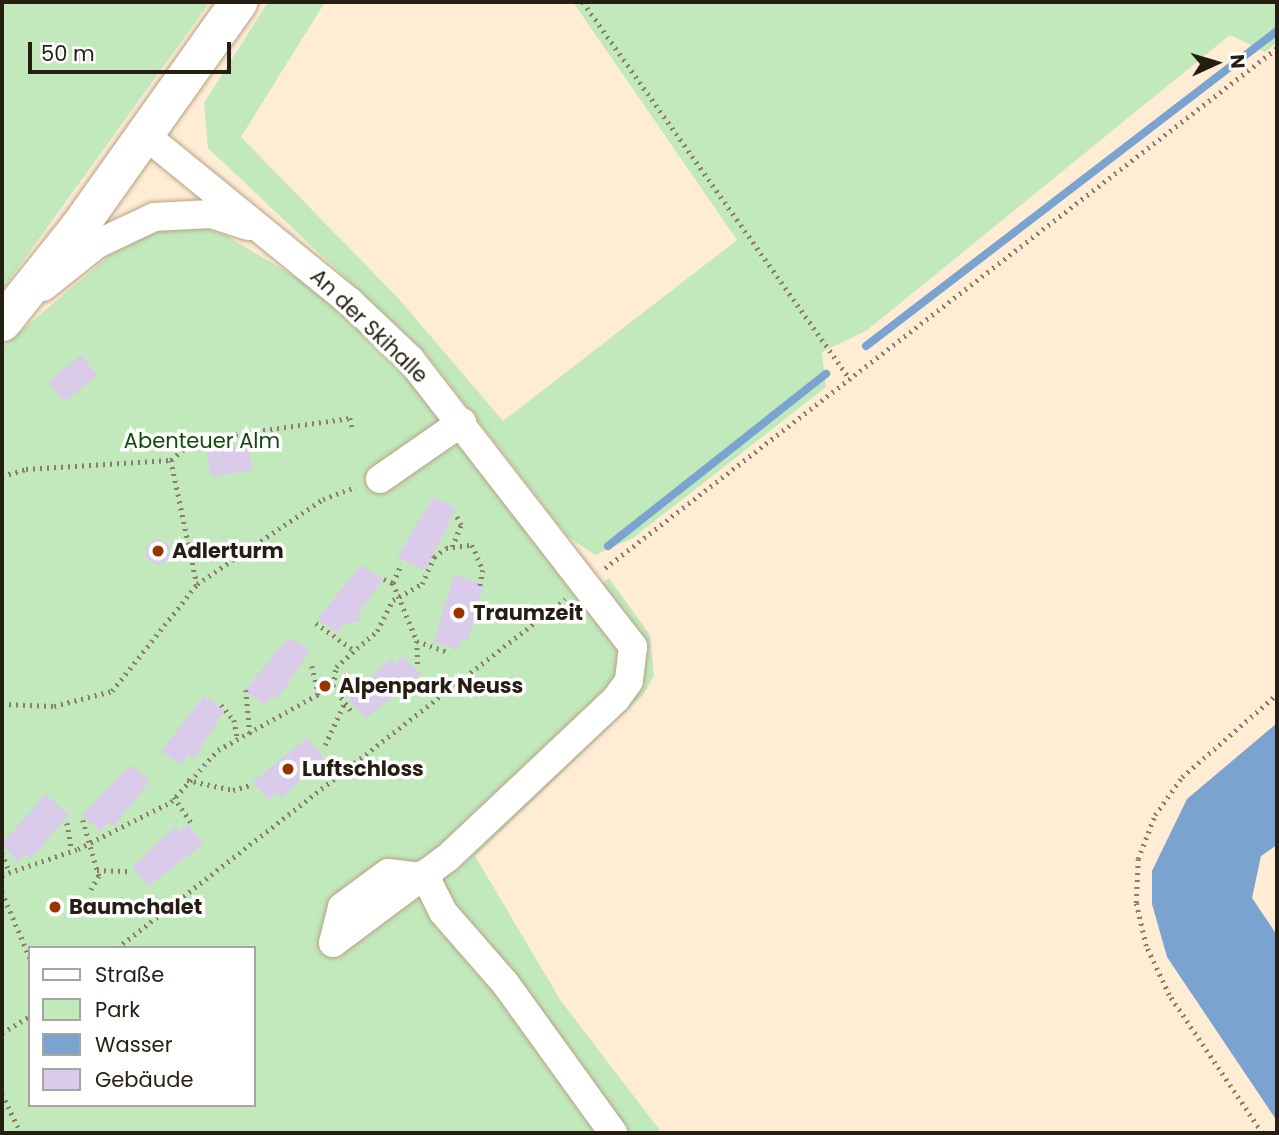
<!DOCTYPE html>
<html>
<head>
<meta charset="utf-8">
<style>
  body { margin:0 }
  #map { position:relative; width:1279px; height:1135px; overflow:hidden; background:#feecd5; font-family:Poppins,sans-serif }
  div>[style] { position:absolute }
  .green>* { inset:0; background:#c1e9bc }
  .water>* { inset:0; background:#7aa3cf }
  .stream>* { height:8px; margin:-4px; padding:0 4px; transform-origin:4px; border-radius:4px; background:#7aa3cf }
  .building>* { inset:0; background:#dbcbea; transform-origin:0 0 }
  .round { border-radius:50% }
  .path>* { height:4.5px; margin-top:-2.25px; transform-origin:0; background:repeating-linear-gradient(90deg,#8a7d6c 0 2px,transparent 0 7px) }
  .roads { filter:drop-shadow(0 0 2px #b7a286) drop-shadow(0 0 2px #b7a286) }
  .minor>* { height:28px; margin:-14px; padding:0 14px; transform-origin:14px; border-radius:14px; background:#fff }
  .major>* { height:37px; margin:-18.5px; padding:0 18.5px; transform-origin:18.5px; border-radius:18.5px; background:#fff }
  .dots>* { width:19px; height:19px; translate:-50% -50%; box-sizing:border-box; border:4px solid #fff; border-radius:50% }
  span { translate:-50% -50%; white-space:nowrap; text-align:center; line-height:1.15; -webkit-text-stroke:7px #fff; paint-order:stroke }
  .street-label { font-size:21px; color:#261e13 }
  .park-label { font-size:21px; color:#104a0c }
  .poi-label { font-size:21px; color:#261e13; font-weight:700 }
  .left { translate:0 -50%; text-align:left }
  .frame { position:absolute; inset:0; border:4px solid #261e13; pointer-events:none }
  .legend { position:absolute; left:28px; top:946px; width:228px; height:161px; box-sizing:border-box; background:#fff; border:2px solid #a8a5a1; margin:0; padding:9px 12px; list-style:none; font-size:21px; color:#261e13 }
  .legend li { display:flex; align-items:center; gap:14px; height:35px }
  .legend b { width:35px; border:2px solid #a8a5a1 }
  .north { position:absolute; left:1181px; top:28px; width:70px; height:70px; -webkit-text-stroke:5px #fff; paint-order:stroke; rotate:86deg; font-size:19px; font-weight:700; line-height:28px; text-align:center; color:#261e13 }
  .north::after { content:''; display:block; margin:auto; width:24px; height:32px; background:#261e13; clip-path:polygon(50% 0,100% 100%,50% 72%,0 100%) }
  .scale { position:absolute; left:28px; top:42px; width:203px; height:32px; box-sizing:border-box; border:4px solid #261e13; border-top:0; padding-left:9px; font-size:21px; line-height:24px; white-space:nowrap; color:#261e13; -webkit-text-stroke:5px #fff; paint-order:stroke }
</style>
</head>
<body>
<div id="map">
  <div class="green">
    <i style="clip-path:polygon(2px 2px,210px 2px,2px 290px)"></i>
    <i style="clip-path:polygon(268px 2px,325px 2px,241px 137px,398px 298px,503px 421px,737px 240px,573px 2px,1277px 2px,1277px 42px,1265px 52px,1230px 35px,866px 331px,822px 352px,826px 387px,633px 538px,595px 555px,567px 536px,426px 354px,208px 148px,204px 103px)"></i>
    <i style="clip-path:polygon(evenodd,199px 227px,225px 235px,316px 289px,401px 368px,582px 600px,609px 578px,650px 635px,654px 676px,643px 695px,475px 856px,561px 1001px,662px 1133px,2px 1133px,2px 347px,122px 245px,152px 230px,199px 227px,30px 948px,254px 948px,254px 1105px,30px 1105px,30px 948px)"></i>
  </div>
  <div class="water">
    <i style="clip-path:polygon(1277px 723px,1277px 845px,1261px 856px,1252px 898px,1277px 935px,1277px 1121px,1167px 957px,1152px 904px,1152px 871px,1187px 799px)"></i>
  </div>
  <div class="stream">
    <i style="left:866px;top:346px;width:518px;rotate:-37.47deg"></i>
    <i style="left:608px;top:546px;width:278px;rotate:-38.3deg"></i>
  </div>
  <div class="building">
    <i style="left:81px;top:355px;width:26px;height:42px;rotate:51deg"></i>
    <i style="left:248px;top:443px;width:27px;height:42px;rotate:80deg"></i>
    <i style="clip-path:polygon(433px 497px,456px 508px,425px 571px,397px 557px)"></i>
    <i class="round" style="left:146px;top:540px;width:24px;height:24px"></i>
    <i style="clip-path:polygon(361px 565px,383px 579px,358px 615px,361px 621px,344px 624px,338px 633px,317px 619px)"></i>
    <i style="clip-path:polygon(454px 575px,484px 584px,468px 640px,462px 638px,458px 649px,434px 642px)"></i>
    <i style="clip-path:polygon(289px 637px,310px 651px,277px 699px,271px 696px,265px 705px,244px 691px)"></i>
    <i style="clip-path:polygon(403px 656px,421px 674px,366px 718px,348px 699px,391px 659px,395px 664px)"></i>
    <i style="clip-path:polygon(204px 696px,225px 710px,194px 759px,188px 755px,182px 765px,161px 751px)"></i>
    <i style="clip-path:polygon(307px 738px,324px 757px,282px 797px,278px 792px,269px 800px,252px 782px)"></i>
    <i style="clip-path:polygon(131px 765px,150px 781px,114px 826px,108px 822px,101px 831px,82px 815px)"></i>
    <i style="clip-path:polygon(46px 794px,69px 815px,30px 859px,26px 854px,18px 863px,2px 843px)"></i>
    <i style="clip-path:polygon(187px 824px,204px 843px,149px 886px,132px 867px,175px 827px,179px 832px)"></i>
  </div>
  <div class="path">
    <i style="left:583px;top:2px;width:462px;rotate:54.7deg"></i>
    <i style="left:171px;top:460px;width:30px;rotate:-41deg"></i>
    <i style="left:194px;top:440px;width:158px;rotate:-8deg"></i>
    <i style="left:350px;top:418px;width:9px;rotate:77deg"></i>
    <i style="left:2px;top:476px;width:25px;rotate:-16deg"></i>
    <i style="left:26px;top:469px;width:145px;rotate:-3.6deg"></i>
    <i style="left:171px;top:460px;width:127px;rotate:78.2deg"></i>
    <i style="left:452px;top:547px;width:24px;rotate:-68deg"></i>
    <i style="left:461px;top:525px;width:10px;rotate:-119deg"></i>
    <i style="left:605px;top:568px;width:850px;rotate:-37.73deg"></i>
    <i style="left:384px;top:579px;width:10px;rotate:24deg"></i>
    <i style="left:393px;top:583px;width:63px;rotate:67.5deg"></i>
    <i style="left:417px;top:641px;width:26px;rotate:88deg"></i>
    <i style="left:393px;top:583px;width:21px;rotate:-67deg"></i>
    <i style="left:316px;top:623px;width:44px;rotate:35.8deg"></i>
    <i style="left:417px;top:641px;width:35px;rotate:20deg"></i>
    <i style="left:312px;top:666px;width:31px;rotate:77deg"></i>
    <i style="left:333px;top:686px;width:32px;rotate:54deg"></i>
    <i style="left:246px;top:690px;width:44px;rotate:84.8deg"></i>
    <i style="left:2px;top:704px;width:52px;rotate:2.2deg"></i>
    <i style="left:54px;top:706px;width:60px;rotate:-14.5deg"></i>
    <i style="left:112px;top:691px;width:137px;rotate:-51.5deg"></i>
    <i style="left:197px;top:584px;width:152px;rotate:-34deg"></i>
    <i style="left:323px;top:499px;width:35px;rotate:-20deg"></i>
    <i style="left:221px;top:705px;width:20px;rotate:49deg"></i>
    <i style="left:234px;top:720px;width:20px;rotate:79deg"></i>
    <i style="left:325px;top:745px;width:47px;rotate:-65.1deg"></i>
    <i style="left:187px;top:780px;width:47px;rotate:12.3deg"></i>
    <i style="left:233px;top:790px;width:18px;rotate:-16deg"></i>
    <i style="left:174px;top:797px;width:34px;rotate:56deg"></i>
    <i style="left:83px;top:820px;width:58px;rotate:74.1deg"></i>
    <i style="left:99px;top:876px;width:16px;rotate:120deg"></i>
    <i style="left:67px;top:823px;width:28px;rotate:80deg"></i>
    <i style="left:2px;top:853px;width:18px;rotate:68deg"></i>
    <i style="left:97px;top:870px;width:34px;rotate:2deg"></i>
    <i style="left:2px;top:875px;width:80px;rotate:-18.9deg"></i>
    <i style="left:78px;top:849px;width:104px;rotate:-26.8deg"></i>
    <i style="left:171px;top:802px;width:70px;rotate:-47.9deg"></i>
    <i style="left:218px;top:750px;width:132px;rotate:-29.1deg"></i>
    <i style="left:333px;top:686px;width:19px;rotate:-81deg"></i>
    <i style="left:336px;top:667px;width:55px;rotate:-41.3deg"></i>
    <i style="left:377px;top:631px;width:35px;rotate:-63deg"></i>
    <i style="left:393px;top:600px;width:33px;rotate:-29deg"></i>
    <i style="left:422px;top:584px;width:30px;rotate:-66deg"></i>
    <i style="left:434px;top:557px;width:15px;rotate:-37deg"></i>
    <i style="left:446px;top:548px;width:26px;rotate:-7deg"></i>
    <i style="left:472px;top:545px;width:27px;rotate:66deg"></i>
    <i style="left:483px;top:570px;width:16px;rotate:101deg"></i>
    <i style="left:2px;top:892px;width:72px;rotate:67deg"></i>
    <i style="left:117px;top:948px;width:568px;rotate:-37.92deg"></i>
    <i style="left:2px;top:1033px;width:33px;rotate:-31deg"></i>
    <i style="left:2px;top:1094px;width:43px;rotate:64deg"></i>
    <i style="left:1262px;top:1133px;width:166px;rotate:-124deg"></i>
    <i style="left:1169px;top:995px;width:54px;rotate:-115.1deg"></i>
    <i style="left:1146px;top:946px;width:44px;rotate:-103.1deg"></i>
    <i style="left:1136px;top:903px;width:44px;rotate:-87.4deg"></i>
    <i style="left:1138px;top:859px;width:47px;rotate:-68.9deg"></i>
    <i style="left:1155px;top:815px;width:47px;rotate:-54.6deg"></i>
    <i style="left:1182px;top:777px;width:126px;rotate:-41.1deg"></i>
  </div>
  <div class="roads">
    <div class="minor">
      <i style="left:145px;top:135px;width:264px;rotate:39.2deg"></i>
      <i style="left:350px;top:302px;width:83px;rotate:43.5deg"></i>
      <i style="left:410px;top:359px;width:364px;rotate:52.2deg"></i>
      <i style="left:633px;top:647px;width:34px;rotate:97deg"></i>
      <i style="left:629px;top:681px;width:22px;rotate:126deg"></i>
      <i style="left:616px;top:699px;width:232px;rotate:136.7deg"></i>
      <i style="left:447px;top:858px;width:142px;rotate:143.3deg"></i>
      <i style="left:43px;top:287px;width:69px;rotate:-38.5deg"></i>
      <i style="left:97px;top:244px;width:63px;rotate:-25.3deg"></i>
      <i style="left:154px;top:217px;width:57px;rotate:-3deg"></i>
      <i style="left:211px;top:214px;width:39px;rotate:18deg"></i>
      <i style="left:380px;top:479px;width:100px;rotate:-34.8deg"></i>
      <i style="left:424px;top:874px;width:42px;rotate:63.4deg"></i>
      <i style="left:443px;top:912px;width:94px;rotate:48.9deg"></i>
      <i style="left:505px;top:983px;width:185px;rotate:54.2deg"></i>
      <i style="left:333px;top:943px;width:37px;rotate:-76deg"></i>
      <i style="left:342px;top:907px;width:57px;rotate:-36.5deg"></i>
      <i style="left:388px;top:873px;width:41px;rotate:7deg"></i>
    </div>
    <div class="major">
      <i style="left:2px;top:322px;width:123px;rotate:-51.3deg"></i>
      <i style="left:79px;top:226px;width:275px;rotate:-54.6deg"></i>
    </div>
  </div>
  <div class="dots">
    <i style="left:158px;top:551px;background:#983400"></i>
    <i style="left:459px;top:613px;background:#983400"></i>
    <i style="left:325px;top:686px;background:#983400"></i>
    <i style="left:288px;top:769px;background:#983400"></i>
    <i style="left:55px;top:907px;background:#983400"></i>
  </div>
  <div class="street-label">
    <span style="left:369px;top:326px;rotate:44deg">An der Skihalle</span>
  </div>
  <div class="park-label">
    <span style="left:202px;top:441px">Abenteuer Alm</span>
  </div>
  <div class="poi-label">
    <span class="left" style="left:172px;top:551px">Adlerturm</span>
    <span class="left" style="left:473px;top:613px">Traumzeit</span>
    <span class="left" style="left:339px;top:686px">Alpenpark Neuss</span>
    <span class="left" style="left:302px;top:769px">Luftschloss</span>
    <span class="left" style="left:69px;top:907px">Baumchalet</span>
  </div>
  <div class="frame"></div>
  <ul class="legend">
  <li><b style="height:9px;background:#fff"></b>Straße</li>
  <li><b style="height:19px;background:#c1e9bc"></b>Park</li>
  <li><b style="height:19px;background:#7aa3cf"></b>Wasser</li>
  <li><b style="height:19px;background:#dbcbea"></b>Gebäude</li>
  </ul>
  <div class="north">N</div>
  <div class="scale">50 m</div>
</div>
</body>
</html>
